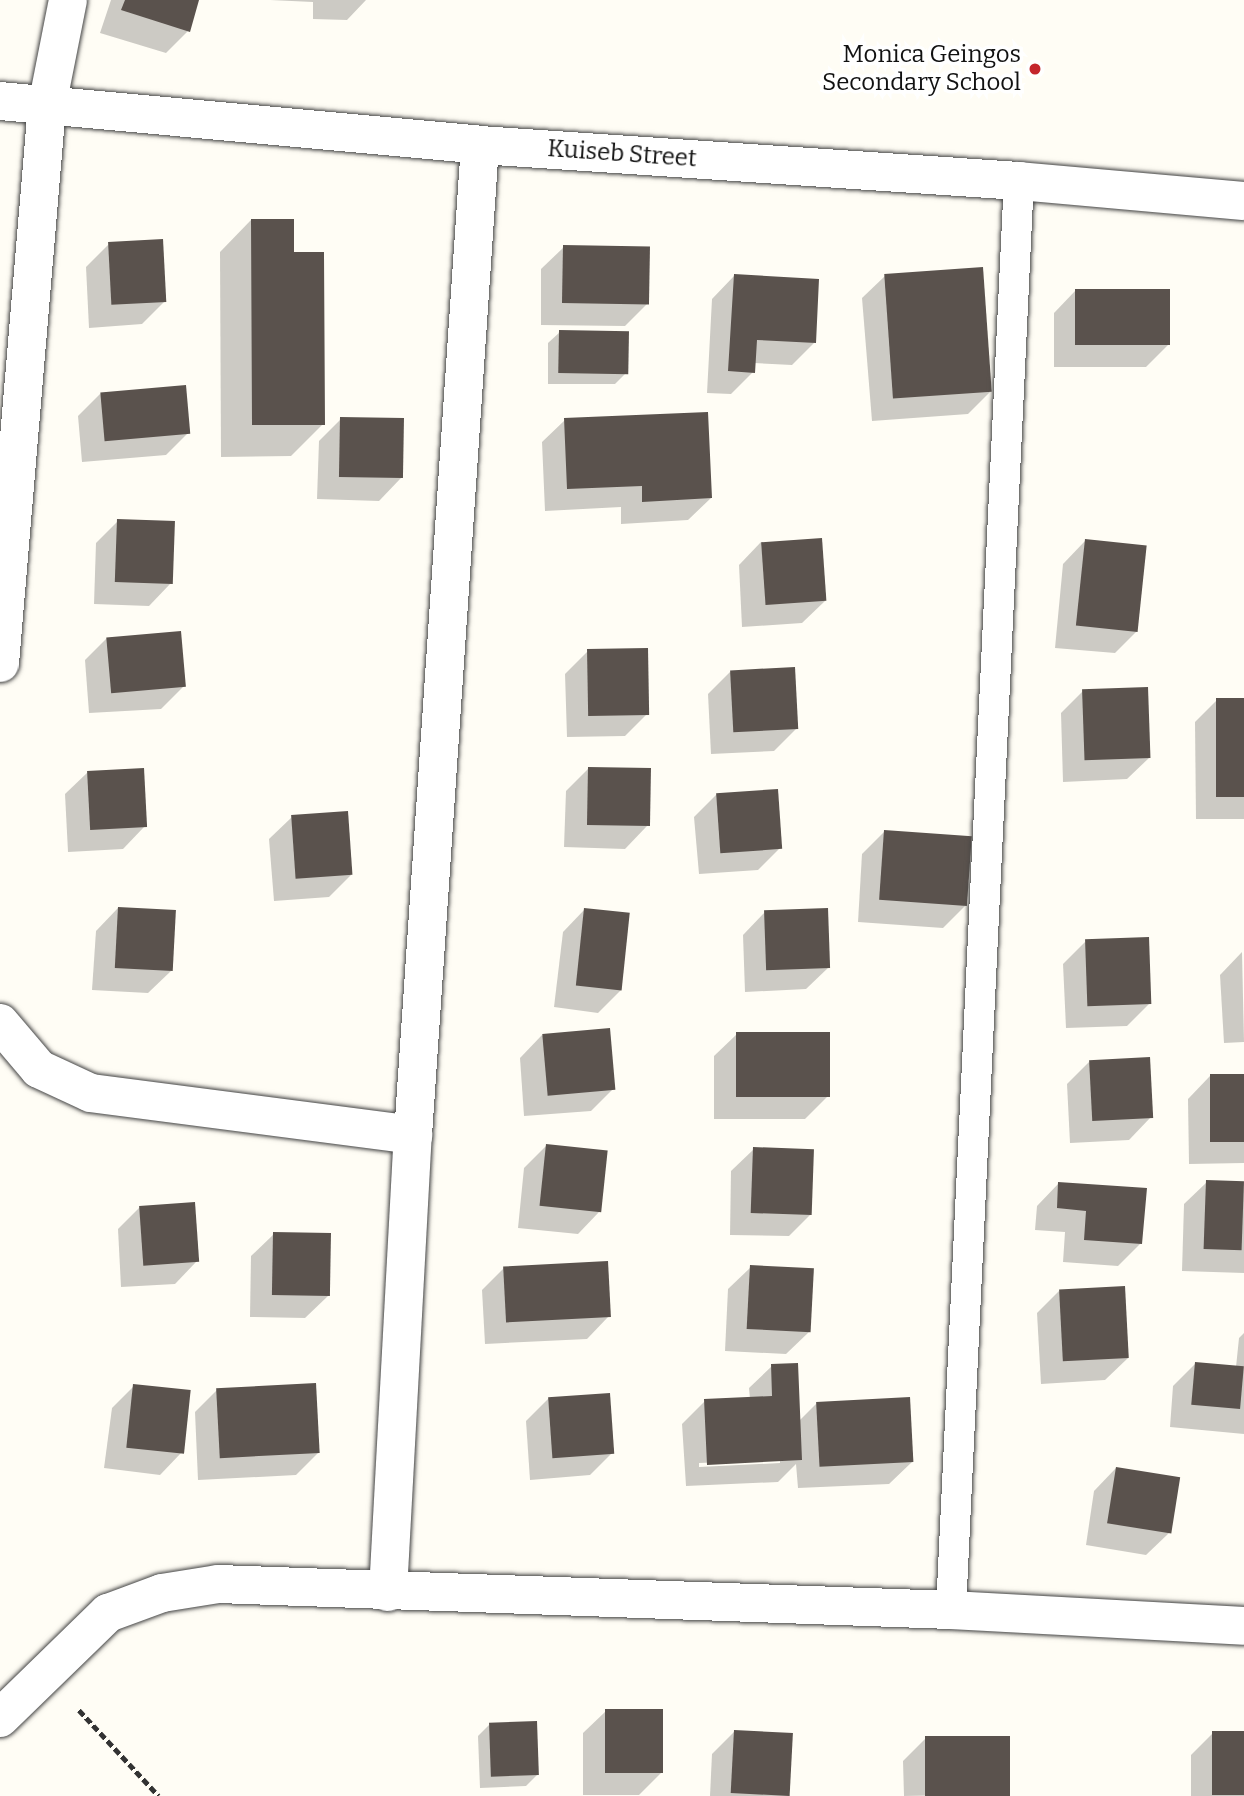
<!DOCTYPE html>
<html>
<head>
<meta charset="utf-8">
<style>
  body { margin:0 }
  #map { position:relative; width:1244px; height:1796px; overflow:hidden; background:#fffdf5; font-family:Bitter,serif }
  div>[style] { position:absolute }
  .shadow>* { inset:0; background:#0003 }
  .building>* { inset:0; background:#5a524d; transform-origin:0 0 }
  .path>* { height:4.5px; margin-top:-2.25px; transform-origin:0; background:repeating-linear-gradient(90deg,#333 0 7px,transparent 0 10.5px) }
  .roads { filter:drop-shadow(0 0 2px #444) drop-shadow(0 0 2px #444) }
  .lane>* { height:30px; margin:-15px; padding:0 15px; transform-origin:15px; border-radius:15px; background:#fff }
  .street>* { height:38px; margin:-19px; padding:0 19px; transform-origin:19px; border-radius:19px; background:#fff }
  .dots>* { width:19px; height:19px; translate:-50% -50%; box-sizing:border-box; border:4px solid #fff; border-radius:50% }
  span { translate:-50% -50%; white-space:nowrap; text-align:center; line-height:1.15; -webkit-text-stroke:7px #fff; paint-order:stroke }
  .poi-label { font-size:24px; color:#111 }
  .right { translate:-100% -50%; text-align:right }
  .street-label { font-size:24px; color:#111 }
</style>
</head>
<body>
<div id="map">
  <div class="shadow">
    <i style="clip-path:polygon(111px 0,197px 0,188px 31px,166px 53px,100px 33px)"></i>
    <i style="clip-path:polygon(270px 0,366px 0,347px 20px,313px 19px,313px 2px)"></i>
    <i style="clip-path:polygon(251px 220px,292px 254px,323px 424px,291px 456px,221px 457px,220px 252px)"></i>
    <i style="clip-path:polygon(109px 244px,164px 302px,142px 324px,89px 328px,86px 267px)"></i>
    <i style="clip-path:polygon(564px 247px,647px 304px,625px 326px,541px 325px,541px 269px)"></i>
    <i style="clip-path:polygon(734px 276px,814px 343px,792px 365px,754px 363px,753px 372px,731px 394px,707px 393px,712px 299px)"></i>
    <i style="clip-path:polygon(885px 276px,990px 392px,968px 414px,872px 421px,862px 298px)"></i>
    <i style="clip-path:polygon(1076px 290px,1168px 345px,1146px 367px,1054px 367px,1054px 313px)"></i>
    <i style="clip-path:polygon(560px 332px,626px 373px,615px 384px,548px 384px,548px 343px)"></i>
    <i style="clip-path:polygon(100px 394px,188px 433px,166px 455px,82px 462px,78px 416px)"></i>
    <i style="clip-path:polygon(341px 419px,401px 478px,379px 501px,317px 499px,319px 441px)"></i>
    <i style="clip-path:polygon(565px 420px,711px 498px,688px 520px,621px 524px,621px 507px,545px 511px,542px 442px)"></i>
    <i style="clip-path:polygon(118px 521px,171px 583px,149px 606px,94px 604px,96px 543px)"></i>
    <i style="clip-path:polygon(1085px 541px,1137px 631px,1115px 653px,1055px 648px,1063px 564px)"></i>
    <i style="clip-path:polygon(761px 542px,825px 601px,802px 623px,742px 627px,739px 565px)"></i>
    <i style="clip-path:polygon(107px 638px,184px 686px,161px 709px,89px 713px,85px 660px)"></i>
    <i style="clip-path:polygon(587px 652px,647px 714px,625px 736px,567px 737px,565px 674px)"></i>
    <i style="clip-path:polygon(730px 672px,796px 729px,774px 751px,711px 754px,708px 694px)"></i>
    <i style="clip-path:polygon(1083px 691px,1150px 757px,1127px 779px,1063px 782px,1061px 713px)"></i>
    <i style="clip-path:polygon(1244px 699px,1244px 819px,1196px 819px,1195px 722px,1217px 700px)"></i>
    <i style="clip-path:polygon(588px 769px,647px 826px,625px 849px,564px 847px,566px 791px)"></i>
    <i style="clip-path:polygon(88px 772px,145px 826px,123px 849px,68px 852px,65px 794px)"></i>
    <i style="clip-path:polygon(717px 794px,780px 848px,758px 870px,699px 874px,694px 817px)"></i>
    <i style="clip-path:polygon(292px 817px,351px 875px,329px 897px,274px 901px,269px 839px)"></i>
    <i style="clip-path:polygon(885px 831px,965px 906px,943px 928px,858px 922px,862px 854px)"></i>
    <i style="clip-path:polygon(118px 908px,171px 971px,148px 993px,92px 990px,96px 931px)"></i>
    <i style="clip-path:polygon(585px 909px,621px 990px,598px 1013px,554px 1007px,563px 932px)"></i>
    <i style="clip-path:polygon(765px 912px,829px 967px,806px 989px,745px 992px,743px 935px)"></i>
    <i style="clip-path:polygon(1085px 942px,1150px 1003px,1127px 1026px,1066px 1028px,1063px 964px)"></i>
    <i style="clip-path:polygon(1242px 952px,1244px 1042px,1224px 1043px,1220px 975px)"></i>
    <i style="clip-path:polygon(737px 1034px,828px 1096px,805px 1119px,714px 1119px,714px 1056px)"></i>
    <i style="clip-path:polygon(542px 1035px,613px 1089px,591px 1111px,524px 1116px,520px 1058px)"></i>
    <i style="clip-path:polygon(1089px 1062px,1151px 1117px,1129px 1140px,1070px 1143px,1067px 1084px)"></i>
    <i style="clip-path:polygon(1210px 1076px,1244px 1076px,1244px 1163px,1189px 1164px,1188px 1099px)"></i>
    <i style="clip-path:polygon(546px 1146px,600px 1211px,578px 1234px,518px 1228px,524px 1168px)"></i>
    <i style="clip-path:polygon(754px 1149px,811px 1214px,789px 1236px,730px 1235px,731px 1171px)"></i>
    <i style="clip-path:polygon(1207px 1182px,1244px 1182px,1244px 1273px,1182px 1271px,1184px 1204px)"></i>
    <i style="clip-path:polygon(1059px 1183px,1141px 1243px,1118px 1266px,1063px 1262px,1065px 1232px,1035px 1230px,1037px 1206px)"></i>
    <i style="clip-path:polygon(140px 1207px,197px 1261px,175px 1284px,121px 1287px,118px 1229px)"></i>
    <i style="clip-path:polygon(274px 1234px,328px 1296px,305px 1318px,250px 1317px,251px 1256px)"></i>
    <i style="clip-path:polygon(751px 1267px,809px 1332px,786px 1354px,725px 1351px,728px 1289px)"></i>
    <i style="clip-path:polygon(504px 1268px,609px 1316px,587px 1339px,485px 1344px,482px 1290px)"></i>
    <i style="clip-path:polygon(1059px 1291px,1128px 1358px,1105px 1380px,1041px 1384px,1037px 1313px)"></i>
    <i style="clip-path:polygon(1244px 1333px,1244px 1434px,1170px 1427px,1173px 1386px,1196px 1363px,1236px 1367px,1239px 1338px)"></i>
    <i style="clip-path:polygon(evenodd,772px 1366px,799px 1421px,817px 1403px,912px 1462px,889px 1484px,798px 1488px,796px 1464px,778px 1482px,686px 1486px,682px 1424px,705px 1401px,750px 1399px,749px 1388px,772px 1366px,780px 1460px,780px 1463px,699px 1467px,699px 1463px,780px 1460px)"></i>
    <i style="clip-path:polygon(134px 1386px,182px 1452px,160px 1475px,104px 1468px,112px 1408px)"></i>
    <i style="clip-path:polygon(217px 1390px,318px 1453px,296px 1475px,198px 1480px,195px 1412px)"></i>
    <i style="clip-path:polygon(549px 1398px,612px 1453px,590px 1475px,530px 1480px,526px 1421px)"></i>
    <i style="clip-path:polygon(1116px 1468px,1169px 1533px,1146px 1555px,1086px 1545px,1094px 1491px)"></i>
    <i style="clip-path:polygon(606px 1711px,662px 1772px,639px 1795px,583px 1795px,583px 1733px)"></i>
    <i style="clip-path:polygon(489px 1725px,537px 1775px,526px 1786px,480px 1788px,478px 1736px)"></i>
    <i style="clip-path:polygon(734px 1732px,789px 1796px,710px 1796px,712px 1754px)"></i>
    <i style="clip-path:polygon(1213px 1733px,1244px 1733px,1244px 1796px,1191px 1796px,1191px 1755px)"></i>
    <i style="clip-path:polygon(926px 1738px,1009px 1794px,904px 1796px,903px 1761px)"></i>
  </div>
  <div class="building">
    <i style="clip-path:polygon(125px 0,199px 0,190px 32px,121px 10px)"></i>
    <i style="clip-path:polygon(251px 219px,294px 219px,294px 252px,324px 252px,325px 425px,252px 425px)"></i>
    <i style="left:163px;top:239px;width:63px;height:55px;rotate:87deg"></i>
    <i style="left:563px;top:245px;width:87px;height:58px;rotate:1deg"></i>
    <i style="left:983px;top:267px;width:125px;height:99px;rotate:86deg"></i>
    <i style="clip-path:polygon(734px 274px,819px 279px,816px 343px,757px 340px,755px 373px,728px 371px)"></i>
    <i style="left:1075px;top:289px;width:95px;height:56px"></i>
    <i style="left:559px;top:330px;width:70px;height:43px;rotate:1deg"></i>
    <i style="left:186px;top:385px;width:49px;height:86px;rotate:85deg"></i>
    <i style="clip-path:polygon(708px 412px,712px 498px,642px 502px,642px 486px,567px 489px,564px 418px)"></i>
    <i style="left:340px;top:417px;width:64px;height:60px;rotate:1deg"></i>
    <i style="left:117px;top:519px;width:58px;height:63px;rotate:2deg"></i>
    <i style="left:822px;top:538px;width:63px;height:61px;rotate:86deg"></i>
    <i style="left:1085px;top:539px;width:62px;height:87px;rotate:6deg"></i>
    <i style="left:181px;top:631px;width:56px;height:75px;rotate:85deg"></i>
    <i style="left:648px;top:648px;width:67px;height:61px;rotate:89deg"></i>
    <i style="left:795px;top:667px;width:62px;height:65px;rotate:87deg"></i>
    <i style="left:1148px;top:687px;width:71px;height:66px;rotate:88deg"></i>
    <i style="left:1216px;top:698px;width:28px;height:99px"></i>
    <i style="left:588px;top:767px;width:63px;height:58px;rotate:1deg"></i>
    <i style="left:144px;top:768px;width:59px;height:57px;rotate:87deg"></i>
    <i style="left:778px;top:789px;width:60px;height:62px;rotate:86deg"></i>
    <i style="left:348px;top:811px;width:64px;height:57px;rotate:86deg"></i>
    <i style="left:884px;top:830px;width:88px;height:70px;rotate:4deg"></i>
    <i style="left:118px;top:907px;width:58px;height:61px;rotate:3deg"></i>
    <i style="left:584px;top:908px;width:46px;height:78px;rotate:6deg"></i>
    <i style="left:828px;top:908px;width:60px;height:64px;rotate:88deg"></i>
    <i style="left:1149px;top:937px;width:67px;height:64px;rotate:88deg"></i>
    <i style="left:610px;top:1028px;width:62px;height:68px;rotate:85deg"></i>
    <i style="left:736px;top:1032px;width:94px;height:65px"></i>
    <i style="left:1150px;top:1057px;width:61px;height:61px;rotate:87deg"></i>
    <i style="left:1244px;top:1074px;width:68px;height:34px;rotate:90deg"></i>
    <i style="left:546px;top:1144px;width:62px;height:62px;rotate:6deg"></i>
    <i style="left:753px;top:1147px;width:61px;height:66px;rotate:2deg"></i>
    <i style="left:1206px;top:1180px;width:38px;height:69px;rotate:2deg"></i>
    <i style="clip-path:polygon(1058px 1182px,1147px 1188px,1142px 1244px,1084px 1240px,1086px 1211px,1057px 1208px)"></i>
    <i style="left:195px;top:1202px;width:60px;height:56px;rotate:86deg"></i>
    <i style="left:273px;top:1232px;width:58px;height:63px;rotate:1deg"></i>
    <i style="left:608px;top:1261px;width:56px;height:105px;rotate:87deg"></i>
    <i style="left:750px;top:1265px;width:64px;height:64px;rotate:3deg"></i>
    <i style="left:1125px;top:1286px;width:72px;height:66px;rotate:87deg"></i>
    <i style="left:1195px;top:1362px;width:49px;height:43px;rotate:5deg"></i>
    <i style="clip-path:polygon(798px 1363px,802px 1460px,707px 1465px,704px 1399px,772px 1396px,771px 1364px)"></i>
    <i style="left:316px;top:1383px;width:70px;height:100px;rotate:87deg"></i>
    <i style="left:133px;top:1384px;width:58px;height:64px;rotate:6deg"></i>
    <i style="left:610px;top:1393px;width:61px;height:62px;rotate:86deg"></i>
    <i style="left:910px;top:1397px;width:65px;height:94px;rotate:87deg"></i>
    <i style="left:1116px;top:1467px;width:65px;height:57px;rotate:9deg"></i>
    <i style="left:605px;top:1709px;width:58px;height:64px"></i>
    <i style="left:537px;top:1721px;width:54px;height:48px;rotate:88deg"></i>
    <i style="left:734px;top:1730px;width:59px;height:63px;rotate:3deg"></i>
    <i style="left:1212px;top:1731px;width:32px;height:64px"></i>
    <i style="left:925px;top:1736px;width:85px;height:60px"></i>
  </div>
  <div class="path">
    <i style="left:79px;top:1710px;width:117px;rotate:47.1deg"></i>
  </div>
  <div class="roads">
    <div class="lane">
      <i style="left:951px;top:1610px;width:1431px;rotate:-87.28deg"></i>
    </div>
    <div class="street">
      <i style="left:0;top:101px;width:482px;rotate:5.2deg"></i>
      <i style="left:480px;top:145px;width:540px;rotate:3.82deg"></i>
      <i style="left:1019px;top:181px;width:226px;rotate:5.1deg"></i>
      <i style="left:0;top:663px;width:559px;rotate:-85.18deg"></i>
      <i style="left:47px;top:106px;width:108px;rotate:-78.8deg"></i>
      <i style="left:0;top:1023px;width:60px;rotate:49.7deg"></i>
      <i style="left:39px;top:1069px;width:57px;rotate:24.8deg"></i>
      <i style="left:91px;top:1093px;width:325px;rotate:7.4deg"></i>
      <i style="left:388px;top:1592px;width:458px;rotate:-86.9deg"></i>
      <i style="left:413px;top:1135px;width:992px;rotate:-86.13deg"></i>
      <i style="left:0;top:1718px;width:151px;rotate:-44.2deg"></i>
      <i style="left:108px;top:1613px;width:58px;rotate:-20.3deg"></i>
      <i style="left:162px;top:1593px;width:57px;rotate:-9.1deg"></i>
      <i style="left:218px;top:1584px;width:733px;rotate:2.03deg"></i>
      <i style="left:951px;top:1610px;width:293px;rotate:3.1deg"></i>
    </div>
  </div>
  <div class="dots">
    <i style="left:1035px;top:69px;background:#c4262e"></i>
  </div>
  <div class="poi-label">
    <span class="right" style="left:1021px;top:69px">Monica Geingos<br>Secondary School</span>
  </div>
  <div class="street-label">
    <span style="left:622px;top:154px;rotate:4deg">Kuiseb Street</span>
  </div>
</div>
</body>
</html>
